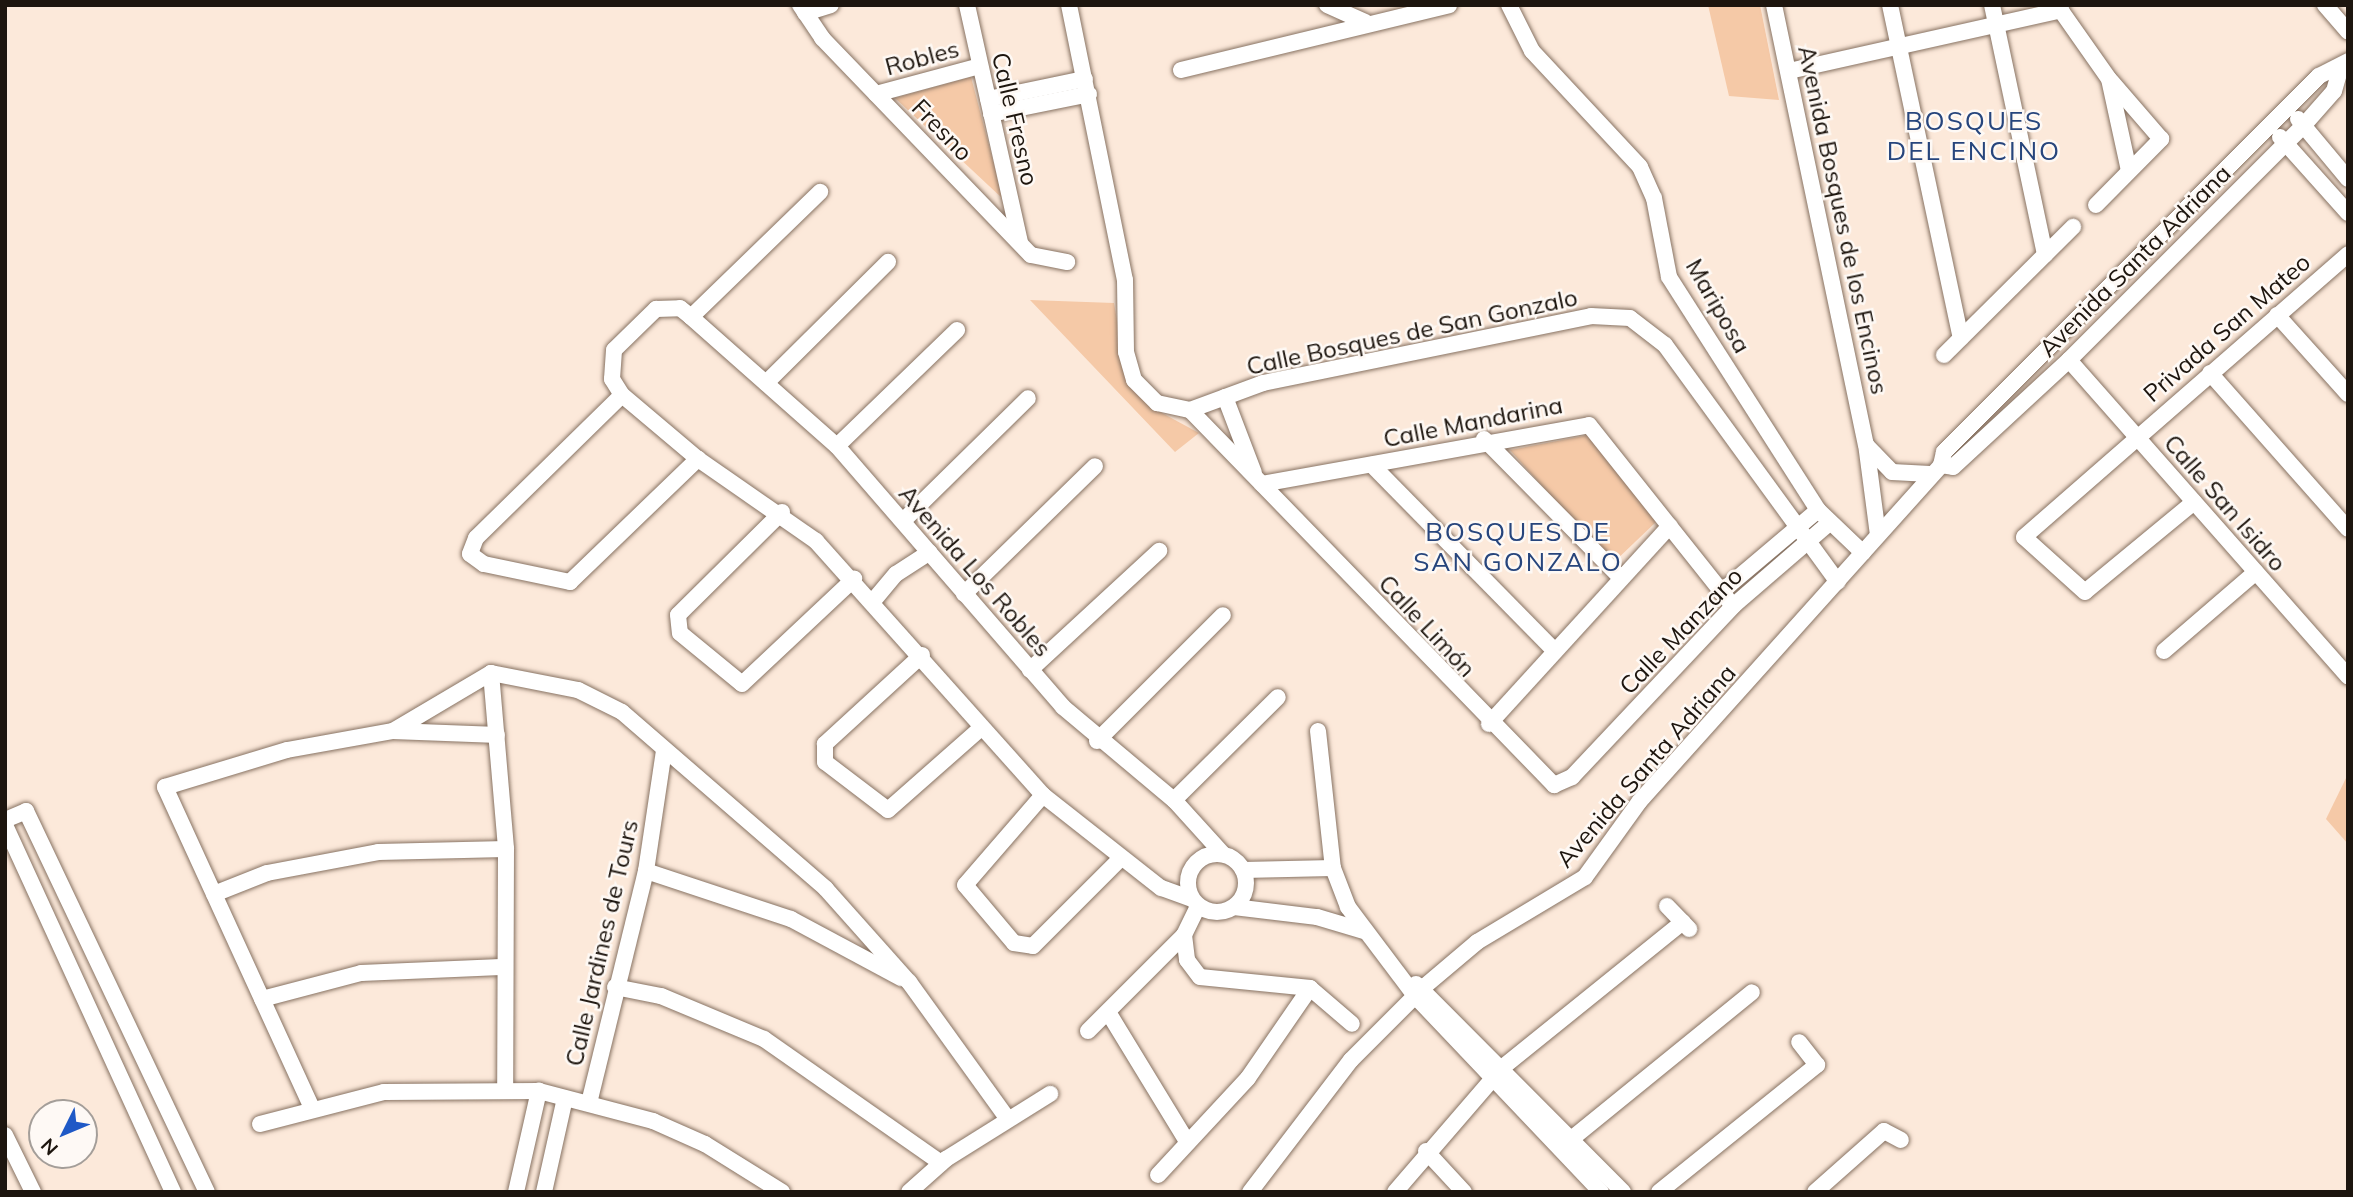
<!DOCTYPE html>
<html>
<head>
<meta charset="utf-8">
<style>
  body { margin:0 }
  #map { position:relative; width:2353px; height:1197px; overflow:hidden; background:#fce9da; font-family:Mulish,sans-serif }
  div>[style] { position:absolute }
  .green>* { inset:0; background:#f5c9a7 }
  .roads { filter:drop-shadow(0 0 2px #877262) drop-shadow(0 0 2px #877262) }
  .minor>* { height:16px; margin:-8px; padding:0 8px; transform-origin:8px; border-radius:8px; background:#fff }
  .minor>.ring { margin:-8px; padding:0; box-sizing:content-box; background:none; border:16px solid #fff; border-radius:50% }
  span { translate:-50% -50%; white-space:nowrap; text-align:center; line-height:1.15; -webkit-text-stroke:5px #fef9f5; paint-order:stroke }
  .street-label { font-size:24px; color:#1d150e }
  .neighbourhood-label { font-size:26px; color:#27457c; letter-spacing:2px }
  .frame { position:absolute; inset:0; border:7px solid #1d150e; pointer-events:none }
  .north { position:absolute; left:28px; top:1099px; width:70px; height:70px; box-sizing:border-box; background:#fef9f5; border:2px solid #a49e99; border-radius:50%; rotate:227deg; font-size:19px; font-weight:700; line-height:28px; text-align:center; color:#1d150e }
  .north::after { content:''; display:block; margin:auto; width:24px; height:32px; background:#1f59c6; clip-path:polygon(50% 0,100% 100%,50% 72%,0 100%) }
</style>
</head>
<body>
<div id="map">
  <div class="green">
    <i style="clip-path:polygon(1708px 5px,1760px 5px,1779px 100px,1729px 96px)"></i>
    <i style="clip-path:polygon(971px 77px,1003px 199px,895px 98px)"></i>
    <i style="clip-path:polygon(1030px 300px,1114px 303px,1126px 372px,1151px 407px,1199px 433px,1175px 452px)"></i>
    <i style="clip-path:polygon(1594px 434px,1657px 521px,1612px 564px,1510px 450px)"></i>
    <i style="clip-path:polygon(2348px 774px,2348px 844px,2326px 819px)"></i>
  </div>
  <div class="roads">
    <div class="minor">
      <i style="left:800px;top:5px;width:40px;rotate:56deg"></i>
      <i style="left:822px;top:38px;width:301px;rotate:46.1deg"></i>
      <i style="left:1031px;top:255px;width:37px;rotate:11deg"></i>
      <i style="left:967px;top:5px;width:243px;rotate:77.4deg"></i>
      <i style="left:1069px;top:5px;width:281px;rotate:78.5deg"></i>
      <i style="left:1125px;top:280px;width:72px;rotate:89.2deg"></i>
      <i style="left:1126px;top:352px;width:29px;rotate:74deg"></i>
      <i style="left:1134px;top:380px;width:33px;rotate:45deg"></i>
      <i style="left:1157px;top:403px;width:34px;rotate:12deg"></i>
      <i style="left:1190px;top:410px;width:78px;rotate:-20.3deg"></i>
      <i style="left:1263px;top:383px;width:335px;rotate:-11.5deg"></i>
      <i style="left:1591px;top:316px;width:39px;rotate:3deg"></i>
      <i style="left:1630px;top:318px;width:44px;rotate:37.6deg"></i>
      <i style="left:1665px;top:345px;width:293px;rotate:53.9deg"></i>
      <i style="left:1327px;top:5px;width:42px;rotate:24.1deg"></i>
      <i style="left:1509px;top:5px;width:51px;rotate:63.4deg"></i>
      <i style="left:1532px;top:51px;width:158px;rotate:47deg"></i>
      <i style="left:1640px;top:167px;width:34px;rotate:66deg"></i>
      <i style="left:1654px;top:198px;width:80px;rotate:79.2deg"></i>
      <i style="left:1669px;top:277px;width:277px;rotate:57.4deg"></i>
      <i style="left:1818px;top:510px;width:62px;rotate:43.7deg"></i>
      <i style="left:1774px;top:5px;width:449px;rotate:78.2deg"></i>
      <i style="left:1866px;top:444px;width:92px;rotate:82.5deg"></i>
      <i style="left:1890px;top:5px;width:340px;rotate:78deg"></i>
      <i style="left:1992px;top:5px;width:255px;rotate:78deg"></i>
      <i style="left:2057px;top:5px;width:90px;rotate:54.9deg"></i>
      <i style="left:2109px;top:79px;width:94px;rotate:77.7deg"></i>
      <i style="left:2325px;top:5px;width:35px;rotate:49deg"></i>
      <i style="left:805px;top:13px;width:27px;rotate:-17deg"></i>
      <i style="left:1181px;top:70px;width:276px;rotate:-13.6deg"></i>
      <i style="left:1789px;top:71px;width:279px;rotate:-12.6deg"></i>
      <i style="left:876px;top:94px;width:108px;rotate:-15.1deg"></i>
      <i style="left:988px;top:99px;width:99px;rotate:-11.7deg"></i>
      <i style="left:991px;top:114px;width:100px;rotate:-11.5deg"></i>
      <i style="left:2298px;top:119px;width:78px;rotate:50.2deg"></i>
      <i style="left:2280px;top:137px;width:102px;rotate:48.2deg"></i>
      <i style="left:2096px;top:205px;width:93px;rotate:-45.4deg"></i>
      <i style="left:2161px;top:139px;width:77px;rotate:-130.8deg"></i>
      <i style="left:2277px;top:315px;width:106px;rotate:48.1deg"></i>
      <i style="left:691px;top:317px;width:180px;rotate:-44.1deg"></i>
      <i style="left:1944px;top:355px;width:182px;rotate:-44.8deg"></i>
      <i style="left:2069px;top:360px;width:422px;rotate:48.6deg"></i>
      <i style="left:2210px;top:373px;width:208px;rotate:48.5deg"></i>
      <i style="left:766px;top:383px;width:172px;rotate:-44.8deg"></i>
      <i style="left:622px;top:395px;width:204px;rotate:135.6deg"></i>
      <i style="left:476px;top:538px;width:17px;rotate:111deg"></i>
      <i style="left:470px;top:554px;width:17px;rotate:36deg"></i>
      <i style="left:484px;top:564px;width:88px;rotate:11.8deg"></i>
      <i style="left:570px;top:582px;width:178px;rotate:-43.9deg"></i>
      <i style="left:1225px;top:397px;width:81px;rotate:69.1deg"></i>
      <i style="left:1190px;top:410px;width:523px;rotate:45.85deg"></i>
      <i style="left:1554px;top:785px;width:20px;rotate:-24deg"></i>
      <i style="left:1572px;top:777px;width:235px;rotate:-46.7deg"></i>
      <i style="left:1733px;top:606px;width:125px;rotate:-40.8deg"></i>
      <i style="left:1484px;top:439px;width:195px;rotate:45.4deg"></i>
      <i style="left:837px;top:446px;width:167px;rotate:-44deg"></i>
      <i style="left:1867px;top:446px;width:36px;rotate:46deg"></i>
      <i style="left:1892px;top:472px;width:38px;rotate:3deg"></i>
      <i style="left:1372px;top:465px;width:260px;rotate:45.5deg"></i>
      <i style="left:1941px;top:465px;width:12px;rotate:9deg"></i>
      <i style="left:1953px;top:467px;width:158px;rotate:-42.7deg"></i>
      <i style="left:2069px;top:360px;width:332px;rotate:-45deg"></i>
      <i style="left:2304px;top:125px;width:45px;rotate:-48.6deg"></i>
      <i style="left:2334px;top:91px;width:25px;rotate:-74deg"></i>
      <i style="left:1262px;top:484px;width:332px;rotate:-10.2deg"></i>
      <i style="left:1589px;top:425px;width:231px;rotate:51.5deg"></i>
      <i style="left:2194px;top:502px;width:141px;rotate:140.5deg"></i>
      <i style="left:2085px;top:592px;width:82px;rotate:-138deg"></i>
      <i style="left:2024px;top:537px;width:430px;rotate:-41.1deg"></i>
      <i style="left:782px;top:512px;width:146px;rotate:135.3deg"></i>
      <i style="left:678px;top:615px;width:18px;rotate:84deg"></i>
      <i style="left:680px;top:633px;width:80px;rotate:39.4deg"></i>
      <i style="left:742px;top:684px;width:154px;rotate:-43.2deg"></i>
      <i style="left:903px;top:521px;width:175px;rotate:-44.5deg"></i>
      <i style="left:1721px;top:592px;width:127px;rotate:-40.2deg"></i>
      <i style="left:964px;top:594px;width:183px;rotate:-44.3deg"></i>
      <i style="left:874px;top:600px;width:34px;rotate:-50deg"></i>
      <i style="left:896px;top:574px;width:40px;rotate:-32.9deg"></i>
      <i style="left:2164px;top:651px;width:121px;rotate:-40.7deg"></i>
      <i style="left:922px;top:655px;width:132px;rotate:137.5deg"></i>
      <i style="left:825px;top:744px;width:18px;rotate:90deg"></i>
      <i style="left:825px;top:762px;width:79px;rotate:37.3deg"></i>
      <i style="left:888px;top:810px;width:124px;rotate:-41.4deg"></i>
      <i style="left:1030px;top:670px;width:176px;rotate:-42.7deg"></i>
      <i style="left:491px;top:673px;width:89px;rotate:11.1deg"></i>
      <i style="left:578px;top:690px;width:49px;rotate:26.6deg"></i>
      <i style="left:622px;top:712px;width:270px;rotate:40.9deg"></i>
      <i style="left:826px;top:889px;width:125px;rotate:48.3deg"></i>
      <i style="left:909px;top:982px;width:168px;rotate:54.2deg"></i>
      <i style="left:491px;top:673px;width:177px;rotate:85.1deg"></i>
      <i style="left:506px;top:849px;width:240px;rotate:90.2deg"></i>
      <i style="left:1489px;top:724px;width:268px;rotate:-47.6deg"></i>
      <i style="left:394px;top:731px;width:103px;rotate:2.2deg"></i>
      <i style="left:1318px;top:731px;width:138px;rotate:83.8deg"></i>
      <i style="left:1333px;top:868px;width:42px;rotate:69deg"></i>
      <i style="left:1348px;top:907px;width:111px;rotate:53deg"></i>
      <i style="left:1415px;top:996px;width:270px;rotate:46.5deg"></i>
      <i style="left:1097px;top:741px;width:178px;rotate:-45deg"></i>
      <i style="left:1043px;top:795px;width:119px;rotate:130.9deg"></i>
      <i style="left:965px;top:885px;width:76px;rotate:49.8deg"></i>
      <i style="left:1014px;top:943px;width:19px;rotate:9deg"></i>
      <i style="left:1033px;top:946px;width:124px;rotate:-45deg"></i>
      <i style="left:1174px;top:800px;width:146px;rotate:-44.7deg"></i>
      <i style="left:5px;top:820px;width:23px;rotate:-23deg"></i>
      <i style="left:26px;top:811px;width:422px;rotate:64.6deg"></i>
      <i style="left:5px;top:825px;width:404px;rotate:65.4deg"></i>
      <i class="ring" style="left:1188px;top:854px;width:42px;height:42px"></i>
      <i style="left:1243px;top:870px;width:90px;rotate:-1.3deg"></i>
      <i style="left:646px;top:871px;width:153px;rotate:18.3deg"></i>
      <i style="left:791px;top:919px;width:125px;rotate:28.2deg"></i>
      <i style="left:214px;top:894px;width:57px;rotate:-21.6deg"></i>
      <i style="left:267px;top:873px;width:113px;rotate:-10.7deg"></i>
      <i style="left:378px;top:852px;width:128px;rotate:-1.3deg"></i>
      <i style="left:1192px;top:899px;width:33px;rotate:-160deg"></i>
      <i style="left:1161px;top:888px;width:150px;rotate:-141.8deg"></i>
      <i style="left:1043px;top:795px;width:341px;rotate:-131.8deg"></i>
      <i style="left:816px;top:541px;width:144px;rotate:-145.2deg"></i>
      <i style="left:698px;top:459px;width:99px;rotate:-139.9deg"></i>
      <i style="left:622px;top:395px;width:19px;rotate:-122deg"></i>
      <i style="left:612px;top:379px;width:29px;rotate:-86deg"></i>
      <i style="left:614px;top:350px;width:59px;rotate:-44.3deg"></i>
      <i style="left:656px;top:309px;width:24px;rotate:-2deg"></i>
      <i style="left:680px;top:308px;width:14px;rotate:39deg"></i>
      <i style="left:691px;top:317px;width:195px;rotate:41.5deg"></i>
      <i style="left:837px;top:446px;width:345px;rotate:49.1deg"></i>
      <i style="left:1063px;top:707px;width:145px;rotate:40deg"></i>
      <i style="left:1174px;top:800px;width:73px;rotate:47.8deg"></i>
      <i style="left:1667px;top:906px;width:32px;rotate:46deg"></i>
      <i style="left:1234px;top:907px;width:84px;rotate:6.9deg"></i>
      <i style="left:1317px;top:917px;width:49px;rotate:16.6deg"></i>
      <i style="left:1184px;top:935px;width:25px;rotate:83deg"></i>
      <i style="left:1187px;top:960px;width:21px;rotate:53deg"></i>
      <i style="left:1200px;top:977px;width:111px;rotate:5.7deg"></i>
      <i style="left:1310px;top:988px;width:55px;rotate:40.6deg"></i>
      <i style="left:1416px;top:984px;width:293px;rotate:45.1deg"></i>
      <i style="left:615px;top:987px;width:47px;rotate:11.1deg"></i>
      <i style="left:661px;top:996px;width:112px;rotate:22.7deg"></i>
      <i style="left:764px;top:1039px;width:216px;rotate:35deg"></i>
      <i style="left:262px;top:999px;width:102px;rotate:-14.7deg"></i>
      <i style="left:361px;top:973px;width:140px;rotate:-2.5deg"></i>
      <i style="left:1108px;top:1012px;width:153px;rotate:58.6deg"></i>
      <i style="left:1088px;top:1031px;width:136px;rotate:-45deg"></i>
      <i style="left:1184px;top:935px;width:32px;rotate:-64deg"></i>
      <i style="left:589px;top:1103px;width:239px;rotate:-76.2deg"></i>
      <i style="left:646px;top:871px;width:121px;rotate:-81.5deg"></i>
      <i style="left:311px;top:1106px;width:351px;rotate:-114.6deg"></i>
      <i style="left:165px;top:787px;width:127px;rotate:-16.9deg"></i>
      <i style="left:287px;top:750px;width:108px;rotate:-10.2deg"></i>
      <i style="left:393px;top:731px;width:114px;rotate:-30.6deg"></i>
      <i style="left:260px;top:1124px;width:128px;rotate:-14.5deg"></i>
      <i style="left:384px;top:1092px;width:155px;rotate:-0.4deg"></i>
      <i style="left:539px;top:1091px;width:118px;rotate:14.7deg"></i>
      <i style="left:653px;top:1121px;width:57px;rotate:23.9deg"></i>
      <i style="left:705px;top:1144px;width:91px;rotate:31.9deg"></i>
      <i style="left:5px;top:1135px;width:64px;rotate:63.8deg"></i>
      <i style="left:1564px;top:1145px;width:242px;rotate:-39.1deg"></i>
      <i style="left:1426px;top:1151px;width:56px;rotate:47.2deg"></i>
      <i style="left:1158px;top:1175px;width:132px;rotate:-47.1deg"></i>
      <i style="left:1248px;top:1078px;width:109px;rotate:-55.4deg"></i>
      <i style="left:516px;top:1192px;width:104px;rotate:-77.2deg"></i>
      <i style="left:544px;top:1192px;width:96px;rotate:-77.4deg"></i>
      <i style="left:909px;top:1192px;width:50px;rotate:-41.7deg"></i>
      <i style="left:946px;top:1159px;width:123px;rotate:-32deg"></i>
      <i style="left:1250px;top:1192px;width:166px;rotate:-52.6deg"></i>
      <i style="left:1351px;top:1060px;width:105px;rotate:-45deg"></i>
      <i style="left:1425px;top:986px;width:68px;rotate:-40.2deg"></i>
      <i style="left:1477px;top:942px;width:126px;rotate:-31deg"></i>
      <i style="left:1585px;top:877px;width:92px;rotate:-54.2deg"></i>
      <i style="left:1639px;top:802px;width:453px;rotate:-48.1deg"></i>
      <i style="left:1941px;top:465px;width:13px;rotate:-77deg"></i>
      <i style="left:1944px;top:452px;width:531px;rotate:-45.08deg"></i>
      <i style="left:2319px;top:76px;width:33px;rotate:-27deg"></i>
      <i style="left:1395px;top:1192px;width:165px;rotate:-49.2deg"></i>
      <i style="left:1503px;top:1067px;width:231px;rotate:-38.9deg"></i>
      <i style="left:1659px;top:1192px;width:203px;rotate:-38.8deg"></i>
      <i style="left:1817px;top:1065px;width:29px;rotate:-128deg"></i>
      <i style="left:1815px;top:1192px;width:92px;rotate:-41.5deg"></i>
      <i style="left:1884px;top:1131px;width:19px;rotate:28deg"></i>
    </div>
  </div>
  <div class="street-label">
    <span style="left:922px;top:58px;rotate:-15deg">Robles</span>
    <span style="left:1015px;top:119px;rotate:77deg">Calle Fresno</span>
    <span style="left:942px;top:130px;rotate:46deg">Fresno</span>
    <span style="left:1843px;top:220px;rotate:78deg">Avenida Bosques de los Encinos</span>
    <span style="left:2135px;top:261px;rotate:-45deg">Avenida Santa Adriana</span>
    <span style="left:1718px;top:306px;rotate:60deg">Mariposa</span>
    <span style="left:2227px;top:328px;rotate:-41deg">Privada San Mateo</span>
    <span style="left:1412px;top:332px;rotate:-12deg">Calle Bosques de San Gonzalo</span>
    <span style="left:1473px;top:422px;rotate:-11deg">Calle Mandarina</span>
    <span style="left:2225px;top:503px;rotate:49deg">Calle San Isidro</span>
    <span style="left:975px;top:571px;rotate:49deg">Avenida Los Robles</span>
    <span style="left:1427px;top:626px;rotate:47deg">Calle Limón</span>
    <span style="left:1681px;top:631px;rotate:-46deg">Calle Manzano</span>
    <span style="left:1646px;top:766px;rotate:-49deg">Avenida Santa Adriana</span>
    <span style="left:602px;top:943px;rotate:-77deg">Calle Jardines de Tours</span>
  </div>
  <div class="neighbourhood-label">
    <span style="left:1974px;top:136px">BOSQUES<br>DEL ENCINO</span>
    <span style="left:1518px;top:547px">BOSQUES DE<br>SAN GONZALO</span>
  </div>
  <div class="frame"></div>
  <div class="north">N</div>
</div>
</body>
</html>
